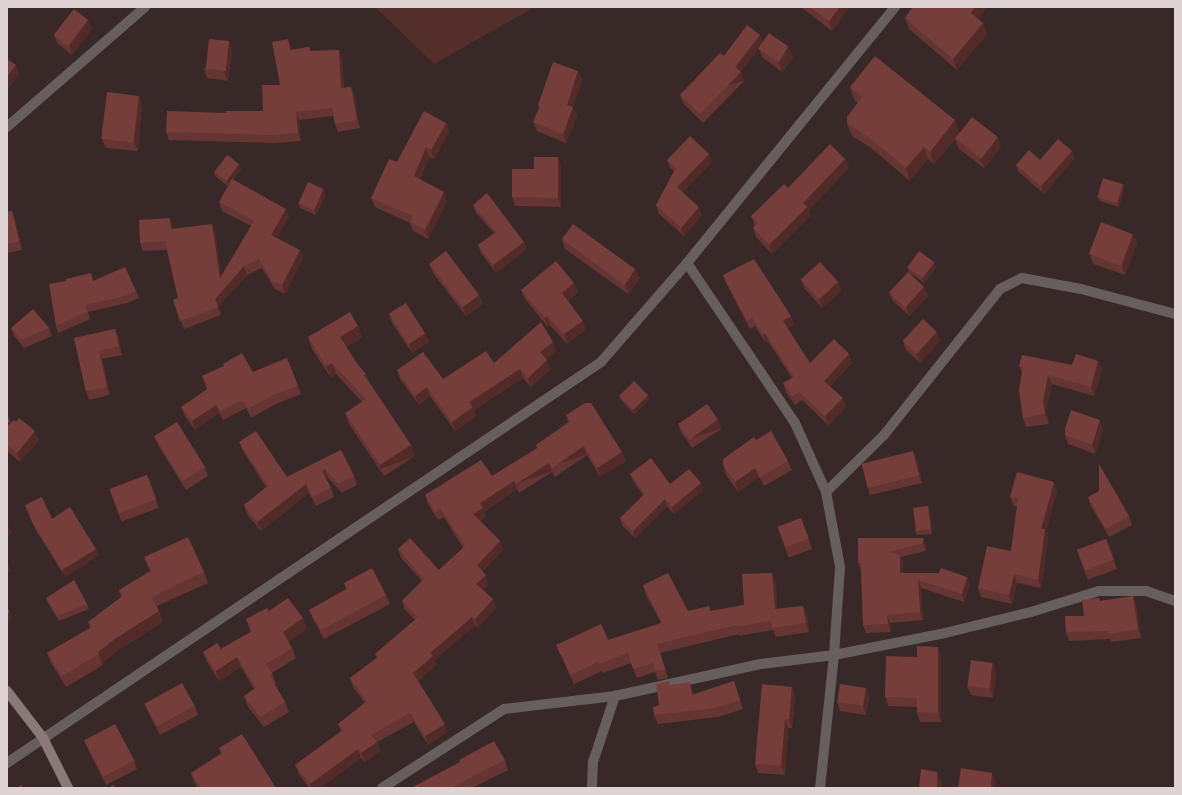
<!DOCTYPE html>
<html>
<head>
<meta charset="utf-8">
<style>
  body { margin:0 }
  #map { position:relative; width:1182px; height:795px; overflow:hidden; background:#382827; font-family:"Exo 2",sans-serif }
  div>[style] { position:absolute }
  .green>* { inset:0; background:#542e2b }
  .minor>* { height:10px; margin:-5px; padding:0 5px; transform-origin:5px; border-radius:5px; background:#675f5e }
  .secondary>* { height:10px; margin:-5px; padding:0 5px; transform-origin:5px; border-radius:5px; background:#877a79 }
  .wall>* { inset:0; background:#653533; transform-origin:0 0 }
  .shaded-wall>* { inset:0; background:#522b29; transform-origin:0 0 }
  .building>* { inset:0; background:#753e3b; transform-origin:0 0 }
  span { translate:-50% -50%; white-space:nowrap; text-align:center; line-height:1.15; -webkit-text-stroke:3px #382827; paint-order:stroke }
  .frame { position:absolute; inset:0; border:8px solid #dfd4d3; pointer-events:none }
</style>
</head>
<body>
<div id="map">
  <div class="green">
    <i style="clip-path:polygon(375px 7px,535px 7px,434px 64px)"></i>
  </div>
  <div class="minor">
    <i style="left:7px;top:127px;width:183px;rotate:-41deg"></i>
    <i style="left:687px;top:263px;width:193px;rotate:56deg"></i>
    <i style="left:795px;top:423px;width:76px;rotate:65.8deg"></i>
    <i style="left:826px;top:492px;width:76px;rotate:79.4deg"></i>
    <i style="left:840px;top:567px;width:88px;rotate:93.9deg"></i>
    <i style="left:834px;top:655px;width:134px;rotate:96deg"></i>
    <i style="left:826px;top:492px;width:81px;rotate:-44.5deg"></i>
    <i style="left:884px;top:435px;width:186px;rotate:-51.5deg"></i>
    <i style="left:1000px;top:289px;width:25px;rotate:-27deg"></i>
    <i style="left:1022px;top:278px;width:60px;rotate:10.6deg"></i>
    <i style="left:1081px;top:289px;width:97px;rotate:14.9deg"></i>
    <i style="left:7px;top:763px;width:717px;rotate:-34.02deg"></i>
    <i style="left:601px;top:362px;width:131px;rotate:-49deg"></i>
    <i style="left:687px;top:263px;width:330px;rotate:-50.9deg"></i>
    <i style="left:382px;top:788px;width:145px;rotate:-32.9deg"></i>
    <i style="left:504px;top:709px;width:112px;rotate:-6.7deg"></i>
    <i style="left:615px;top:696px;width:149px;rotate:-12.4deg"></i>
    <i style="left:761px;top:664px;width:74px;rotate:-7deg"></i>
    <i style="left:834px;top:655px;width:113px;rotate:-11.2deg"></i>
    <i style="left:945px;top:633px;width:89px;rotate:-13.7deg"></i>
    <i style="left:1031px;top:612px;width:71px;rotate:-17.2deg"></i>
    <i style="left:1099px;top:591px;width:47px"></i>
    <i style="left:1146px;top:591px;width:31px;rotate:19deg"></i>
    <i style="left:592px;top:788px;width:26px;rotate:-88deg"></i>
    <i style="left:593px;top:762px;width:70px;rotate:-71.6deg"></i>
  </div>
  <div class="secondary">
    <i style="left:7px;top:691px;width:59px;rotate:52.5deg"></i>
    <i style="left:43px;top:738px;width:56px;rotate:63.4deg"></i>
  </div>
  <div class="wall">
    <i style="clip-path:polygon(801px 7px,850px 7px,832px 31px)"></i>
    <i style="clip-path:polygon(913px 7px,987px 7px,978px 19px,983px 23px,987px 34px,957px 70px,909px 29px,905px 18px)"></i>
    <i style="clip-path:polygon(92px 29px,72px 55px,58px 44px,54px 35px)"></i>
    <i style="clip-path:polygon(760px 35px,762px 42px,793px 57px,782px 72px,762px 57px,759px 49px,740px 72px,744px 81px,703px 123px,683px 103px,680px 95px,724px 56px)"></i>
    <i style="clip-path:polygon(288px 39px,291px 50px,309px 47px,311px 51px,342px 58px,344px 88px,351px 87px,354px 95px,360px 128px,338px 132px,335px 124px,333px 116px,299px 120px,301px 141px,275px 143px,169px 140px,166px 132px,226px 113px,263px 111px,280px 85px)"></i>
    <i style="clip-path:polygon(229px 41px,232px 51px,228px 81px,207px 78px,204px 69px)"></i>
    <i style="clip-path:polygon(582px 80px,573px 107px,577px 116px,566px 143px,537px 131px,533px 122px,539px 108px,538px 105px)"></i>
    <i style="clip-path:polygon(850px 87px,959px 132px,1001px 147px,984px 168px,958px 148px,955px 139px,934px 164px,928px 159px,910px 181px,871px 148px,852px 136px,847px 123px,858px 103px,854px 100px)"></i>
    <i style="clip-path:polygon(139px 96px,142px 105px,138px 151px,106px 148px,102px 139px)"></i>
    <i style="clip-path:polygon(446px 123px,449px 132px,434px 159px,429px 157px,420px 179px,447px 201px,428px 239px,413px 231px,410px 223px,375px 207px,371px 198px,397px 162px)"></i>
    <i style="clip-path:polygon(1072px 151px,1074px 159px,1044px 194px,1019px 172px,1016px 165px,1040px 160px)"></i>
    <i style="clip-path:polygon(709px 154px,712px 162px,683px 192px,702px 215px,684px 236px,659px 214px,656px 205px,674px 171px,670px 168px,667px 160px)"></i>
    <i style="clip-path:polygon(845px 159px,849px 168px,808px 211px,810px 216px,772px 254px,756px 237px,753px 228px,755px 226px,751px 216px,788px 188px)"></i>
    <i style="clip-path:polygon(239px 164px,241px 169px,233px 180px,289px 217px,277px 238px,303px 258px,285px 294px,275px 289px,262px 268px,247px 275px,218px 307px,221px 315px,184px 329px,173px 300px,178px 298px,167px 250px,143px 251px,140px 243px,173px 227px,173px 229px,215px 232px,221px 276px,251px 226px,222px 211px,219px 202px,228px 186px,216px 177px,214px 172px)"></i>
    <i style="clip-path:polygon(561px 165px,561px 207px,515px 206px,512px 197px,534px 169px)"></i>
    <i style="clip-path:polygon(1123px 184px,1124px 189px,1119px 207px,1100px 201px,1098px 197px)"></i>
    <i style="clip-path:polygon(326px 194px,316px 215px,300px 208px,298px 203px)"></i>
    <i style="clip-path:polygon(473px 205px,527px 249px,496px 273px,481px 253px,478px 245px,494px 233px,476px 213px)"></i>
    <i style="clip-path:polygon(12px 211px,15px 220px,22px 250px,7px 253px,7px 212px)"></i>
    <i style="clip-path:polygon(1133px 234px,1137px 243px,1125px 275px,1093px 264px,1090px 254px)"></i>
    <i style="clip-path:polygon(562px 240px,640px 278px,628px 294px,565px 249px)"></i>
    <i style="clip-path:polygon(429px 264px,479px 295px,483px 304px,466px 316px,433px 273px)"></i>
    <i style="clip-path:polygon(907px 267px,936px 267px,924px 283px,909px 272px)"></i>
    <i style="clip-path:polygon(723px 275px,791px 316px,794px 324px,787px 329px,810px 363px,849px 354px,852px 363px,830px 386px,846px 407px,828px 425px,802px 400px,795px 405px,786px 392px,783px 383px,792px 378px,768px 341px,766px 343px,755px 326px,750px 329px,726px 283px)"></i>
    <i style="clip-path:polygon(801px 280px,838px 282px,841px 291px,822px 308px,805px 289px)"></i>
    <i style="clip-path:polygon(94px 281px,136px 291px,139px 298px,127px 303px,88px 312px,90px 319px,58px 333px,56px 326px)"></i>
    <i style="clip-path:polygon(574px 283px,578px 292px,568px 301px,586px 330px,567px 344px,550px 325px,548px 327px,525px 299px,521px 290px)"></i>
    <i style="clip-path:polygon(889px 292px,928px 296px,909px 316px,893px 301px)"></i>
    <i style="clip-path:polygon(389px 314px,425px 333px,429px 342px,412px 353px,392px 323px)"></i>
    <i style="clip-path:polygon(358px 326px,362px 337px,346px 347px,358px 365px,366px 374px,370px 383px,411px 445px,415px 456px,384px 476px,349px 424px,345px 413px,362px 402px,336px 374px,331px 378px,312px 349px,308px 337px)"></i>
    <i style="clip-path:polygon(11px 328px,49px 328px,52px 336px,24px 348px,14px 336px)"></i>
    <i style="clip-path:polygon(115px 329px,118px 337px,122px 355px,102px 359px,110px 395px,89px 400px,86px 391px,74px 338px)"></i>
    <i style="clip-path:polygon(903px 341px,940px 341px,920px 363px,906px 350px)"></i>
    <i style="clip-path:polygon(553px 342px,556px 352px,546px 359px,547px 360px,551px 369px,531px 387px,523px 378px,474px 410px,476px 416px,455px 431px,430px 396px,419px 405px,400px 379px,397px 370px,443px 379px,494px 363px)"></i>
    <i style="clip-path:polygon(287px 358px,301px 394px,276px 404px,251px 418px,246px 408px,223px 420px,219px 413px,195px 430px,184px 415px,181px 407px,207px 389px,202px 376px,224px 366px,223px 364px,253px 372px)"></i>
    <i style="clip-path:polygon(1098px 361px,1102px 370px,1094px 396px,1052px 384px,1046px 411px,1049px 424px,1026px 427px,1023px 418px,1022px 374px,1019px 366px,1072px 365px)"></i>
    <i style="clip-path:polygon(619px 395px,649px 399px,634px 414px,621px 400px)"></i>
    <i style="clip-path:polygon(7px 415px,9px 417px,11px 422px,7px 424px)"></i>
    <i style="clip-path:polygon(566px 415px,626px 461px,600px 477px,587px 455px,555px 477px,552px 472px,519px 493px,517px 489px,484px 512px,486px 517px,480px 521px,500px 541px,503px 550px,482px 571px,489px 584px,483px 590px,493px 599px,496px 608px,478px 628px,475px 625px,435px 660px,436px 665px,418px 681px,448px 732px,428px 745px,414px 722px,377px 742px,380px 751px,365px 762px,361px 758px,320px 788px,309px 788px,299px 774px,295px 765px,341px 731px,338px 724px,365px 703px,353px 687px,350px 678px,377px 658px,375px 654px,415px 620px,405px 610px,402px 601px,422px 581px,401px 558px,398px 549px,439px 570px,463px 548px,444px 517px,438px 520px,428px 504px,425px 495px,492px 476px,537px 448px,536px 445px,568px 422px)"></i>
    <i style="clip-path:polygon(718px 420px,721px 429px,692px 448px,681px 432px,678px 423px)"></i>
    <i style="clip-path:polygon(16px 422px,39px 440px,20px 462px,7px 451px,7px 426px)"></i>
    <i style="clip-path:polygon(1103px 430px,1095px 454px,1068px 444px,1065px 435px)"></i>
    <i style="clip-path:polygon(154px 436px,205px 467px,208px 476px,186px 490px,158px 445px)"></i>
    <i style="clip-path:polygon(756px 440px,788px 461px,792px 470px,764px 486px,759px 477px,738px 492px,726px 475px,723px 465px)"></i>
    <i style="clip-path:polygon(239px 442px,287px 477px,341px 450px,354px 476px,357px 485px,342px 493px,328px 478px,326px 479px,331px 488px,334px 497px,316px 506px,309px 493px,261px 531px,247px 514px,244px 505px,266px 487px,243px 451px)"></i>
    <i style="clip-path:polygon(916px 459px,922px 483px,870px 495px,868px 488px)"></i>
    <i style="clip-path:polygon(630px 474px,670px 484px,701px 483px,703px 490px,674px 514px,667px 506px,635px 538px,622px 525px,620px 518px,643px 495px,633px 481px)"></i>
    <i style="left:147px;top:475px;width:35px;height:40px;rotate:70deg"></i>
    <i style="clip-path:polygon(1057px 491px,1046px 532px,1048px 538px,1041px 588px,1017px 583px,1012px 604px,981px 597px,978px 588px,1011px 551px,1017px 507px,1014px 506px,1010px 497px)"></i>
    <i style="clip-path:polygon(1088px 497px,1129px 516px,1132px 525px,1109px 537px,1091px 506px)"></i>
    <i style="clip-path:polygon(25px 505px,52px 519px,99px 555px,65px 577px,36px 530px)"></i>
    <i style="clip-path:polygon(930px 511px,932px 534px,917px 535px,915px 531px)"></i>
    <i style="left:801px;top:518px;width:33px;height:25px;rotate:70deg"></i>
    <i style="clip-path:polygon(923px 538px,926px 546px,926px 551px,901px 557px,903px 563px,903px 573px,967px 577px,970px 585px,964px 602px,921px 588px,923px 620px,890px 623px,891px 632px,866px 633px,863px 625px,861px 570px,858px 563px)"></i>
    <i style="left:1106px;top:539px;width:32px;height:31px;rotate:70deg"></i>
    <i style="clip-path:polygon(144px 557px,204px 572px,208px 583px,157px 606px,159px 611px,163px 622px,120px 649px,102px 663px,103px 665px,66px 687px,51px 663px,47px 653px,90px 628px,88px 622px,121px 597px,119px 590px,150px 571px)"></i>
    <i style="clip-path:polygon(776px 582px,777px 609px,803px 606px,807px 615px,809px 632px,776px 637px,773px 630px,739px 636px,739px 634px,660px 653px,668px 678px,658px 680px,655px 672px,637px 678px,631px 663px,603px 673px,602px 671px,574px 684px,560px 654px,556px 645px,608px 640px,661px 623px,646px 595px,643px 585px,688px 611px,711px 611px,744px 605px)"></i>
    <i style="clip-path:polygon(344px 583px,386px 595px,390px 604px,324px 639px,313px 619px,309px 610px,346px 589px)"></i>
    <i style="clip-path:polygon(1133px 596px,1136px 605px,1141px 638px,1111px 642px,1110px 639px,1069px 641px,1066px 632px,1084px 616px,1099px 598px,1100px 601px)"></i>
    <i style="clip-path:polygon(46px 598px,87px 604px,89px 609px,59px 621px,48px 603px)"></i>
    <i style="clip-path:polygon(269px 611px,307px 629px,288px 641px,292px 648px,296px 658px,272px 673px,276px 684px,275px 685px,285px 702px,289px 712px,264px 727px,248px 707px,244px 696px,254px 689px,241px 667px,219px 681px,207px 662px,203px 652px,221px 649px,251px 632px,246px 619px)"></i>
    <i style="clip-path:polygon(941px 656px,941px 722px,920px 722px,917px 712px,917px 707px,888px 706px,885px 697px,917px 657px)"></i>
    <i style="clip-path:polygon(996px 673px,993px 698px,971px 695px,967px 686px)"></i>
    <i style="clip-path:polygon(734px 681px,743px 709px,718px 717px,658px 724px,654px 715px,670px 685px,693px 691px,694px 694px)"></i>
    <i style="clip-path:polygon(866px 688px,869px 697px,866px 715px,840px 711px,837px 702px)"></i>
    <i style="clip-path:polygon(795px 696px,792px 728px,788px 728px,785px 775px,758px 773px,755px 764px)"></i>
    <i style="clip-path:polygon(144px 703px,195px 706px,198px 715px,160px 735px,148px 712px)"></i>
    <i style="clip-path:polygon(84px 740px,134px 760px,137px 769px,106px 785px,88px 749px)"></i>
    <i style="clip-path:polygon(219px 748px,276px 788px,198px 788px,194px 782px,191px 773px,221px 754px)"></i>
    <i style="clip-path:polygon(459px 760px,505px 760px,508px 770px,472px 788px,411px 788px,460px 763px)"></i>
  </div>
  <div class="shaded-wall">
    <i style="clip-path:polygon(840px 7px,850px 7px,832px 31px,829px 21px)"></i>
    <i style="clip-path:polygon(975px 7px,987px 7px,975px 24px,971px 13px)"></i>
    <i style="clip-path:polygon(88px 20px,92px 29px,72px 55px,69px 46px)"></i>
    <i style="clip-path:polygon(983px 23px,987px 34px,957px 70px,953px 59px)"></i>
    <i style="clip-path:polygon(760px 35px,763px 44px,738px 75px,735px 67px)"></i>
    <i style="clip-path:polygon(288px 39px,291px 47px,293px 58px,290px 50px)"></i>
    <i style="clip-path:polygon(229px 41px,232px 51px,228px 81px,224px 72px)"></i>
    <i style="clip-path:polygon(789px 47px,793px 57px,782px 72px,779px 63px)"></i>
    <i style="clip-path:polygon(339px 50px,342px 58px,344px 96px,341px 88px)"></i>
    <i style="clip-path:polygon(16px 65px,19px 74px,7px 91px,7px 77px)"></i>
    <i style="clip-path:polygon(578px 71px,582px 80px,571px 114px,567px 105px)"></i>
    <i style="left:741px;top:72px;width:9px;height:59px;rotate:72deg"></i>
    <i style="clip-path:polygon(351px 87px,354px 95px,360px 128px,357px 120px)"></i>
    <i style="clip-path:polygon(139px 96px,142px 105px,138px 151px,134px 142px)"></i>
    <i style="clip-path:polygon(573px 107px,577px 116px,566px 143px,563px 134px)"></i>
    <i style="clip-path:polygon(296px 112px,299px 120px,301px 141px,298px 133px)"></i>
    <i style="clip-path:polygon(955px 120px,959px 133px,934px 164px,930px 152px)"></i>
    <i style="clip-path:polygon(446px 123px,449px 132px,434px 159px,431px 150px)"></i>
    <i style="clip-path:polygon(998px 137px,1001px 147px,984px 168px,980px 159px)"></i>
    <i style="clip-path:polygon(426px 147px,429px 157px,417px 185px,414px 176px)"></i>
    <i style="clip-path:polygon(924px 147px,928px 159px,910px 181px,906px 168px)"></i>
    <i style="clip-path:polygon(1072px 151px,1074px 159px,1044px 194px,1041px 186px)"></i>
    <i style="clip-path:polygon(709px 154px,712px 162px,680px 195px,677px 187px)"></i>
    <i style="clip-path:polygon(558px 157px,561px 165px,561px 207px,558px 198px)"></i>
    <i style="clip-path:polygon(845px 159px,849px 168px,808px 211px,810px 216px,772px 254px,769px 245px,803px 203px)"></i>
    <i style="clip-path:polygon(239px 164px,241px 169px,228px 186px,227px 181px)"></i>
    <i style="clip-path:polygon(1123px 184px,1124px 189px,1119px 207px,1117px 203px)"></i>
    <i style="clip-path:polygon(324px 189px,326px 194px,316px 215px,314px 211px)"></i>
    <i style="clip-path:polygon(444px 192px,447px 201px,428px 239px,425px 230px)"></i>
    <i style="clip-path:polygon(699px 207px,702px 215px,684px 236px,681px 228px)"></i>
    <i style="clip-path:polygon(286px 209px,289px 217px,274px 243px,271px 235px)"></i>
    <i style="clip-path:polygon(12px 211px,15px 220px,22px 250px,19px 241px)"></i>
    <i style="clip-path:polygon(170px 218px,173px 227px,174px 238px,171px 229px)"></i>
    <i style="clip-path:polygon(212px 224px,215px 232px,223px 288px,220px 279px)"></i>
    <i style="clip-path:polygon(1133px 234px,1137px 243px,1125px 275px,1122px 266px)"></i>
    <i style="clip-path:polygon(524px 242px,527px 249px,496px 273px,493px 265px)"></i>
    <i style="clip-path:polygon(300px 250px,303px 258px,285px 294px,282px 285px)"></i>
    <i style="clip-path:polygon(934px 262px,936px 267px,924px 283px,922px 278px)"></i>
    <i style="clip-path:polygon(244px 266px,247px 275px,218px 307px,215px 299px)"></i>
    <i style="clip-path:polygon(636px 269px,640px 278px,628px 294px,625px 285px)"></i>
    <i style="clip-path:polygon(838px 282px,841px 291px,822px 308px,819px 299px)"></i>
    <i style="clip-path:polygon(574px 283px,578px 292px,566px 302px,562px 293px)"></i>
    <i style="clip-path:polygon(924px 287px,928px 296px,909px 316px,906px 307px)"></i>
    <i style="clip-path:polygon(479px 295px,483px 304px,466px 316px,463px 307px)"></i>
    <i style="clip-path:polygon(547px 316px,550px 325px,548px 327px,545px 318px)"></i>
    <i style="clip-path:polygon(791px 316px,794px 324px,786px 330px,783px 321px)"></i>
    <i style="clip-path:polygon(583px 321px,586px 330px,567px 344px,564px 334px)"></i>
    <i style="clip-path:polygon(358px 326px,362px 337px,344px 348px,340px 337px)"></i>
    <i style="clip-path:polygon(115px 329px,118px 337px,122px 355px,119px 346px)"></i>
    <i style="clip-path:polygon(937px 332px,940px 341px,920px 363px,916px 354px)"></i>
    <i style="clip-path:polygon(425px 333px,429px 342px,412px 353px,409px 344px)"></i>
    <i style="clip-path:polygon(765px 333px,768px 341px,766px 343px,763px 334px)"></i>
    <i style="clip-path:polygon(553px 342px,556px 352px,543px 361px,540px 352px)"></i>
    <i style="clip-path:polygon(99px 351px,102px 359px,110px 395px,107px 387px)"></i>
    <i style="clip-path:polygon(849px 354px,852px 363px,827px 389px,824px 381px)"></i>
    <i style="clip-path:polygon(547px 360px,551px 369px,531px 387px,528px 378px)"></i>
    <i style="clip-path:polygon(1098px 361px,1102px 370px,1094px 396px,1091px 387px)"></i>
    <i style="clip-path:polygon(332px 363px,336px 374px,331px 378px,326px 366px)"></i>
    <i style="clip-path:polygon(520px 369px,523px 378px,474px 410px,476px 416px,455px 431px,452px 422px,469px 402px)"></i>
    <i style="clip-path:polygon(366px 374px,370px 385px,364px 375px)"></i>
    <i style="clip-path:polygon(1048px 375px,1052px 384px,1046px 411px,1049px 424px,1045px 414px,1043px 401px)"></i>
    <i style="clip-path:polygon(427px 387px,430px 396px,419px 405px,415px 396px)"></i>
    <i style="clip-path:polygon(648px 395px,649px 399px,634px 414px,632px 409px)"></i>
    <i style="clip-path:polygon(843px 398px,846px 407px,828px 425px,825px 416px)"></i>
    <i style="clip-path:polygon(216px 405px,219px 413px,195px 430px,192px 421px)"></i>
    <i style="left:718px;top:420px;width:9px;height:35px;rotate:72deg"></i>
    <i style="clip-path:polygon(1100px 420px,1103px 430px,1095px 454px,1092px 445px)"></i>
    <i style="clip-path:polygon(35px 431px,39px 440px,20px 462px,17px 453px)"></i>
    <i style="left:411px;top:445px;width:12px;height:37px;rotate:70deg"></i>
    <i style="left:584px;top:446px;width:9px;height:39px;rotate:72deg"></i>
    <i style="clip-path:polygon(913px 451px,916px 459px,922px 483px,919px 475px)"></i>
    <i style="clip-path:polygon(622px 452px,626px 461px,600px 477px,597px 468px)"></i>
    <i style="left:549px;top:463px;width:9px;height:39px;rotate:72deg"></i>
    <i style="clip-path:polygon(755px 468px,759px 477px,738px 492px,735px 482px)"></i>
    <i style="clip-path:polygon(325px 469px,328px 478px,325px 480px,322px 471px)"></i>
    <i style="clip-path:polygon(514px 481px,517px 489px,484px 512px,486px 517px,476px 523px,473px 514px,480px 503px)"></i>
    <i style="clip-path:polygon(1054px 482px,1057px 491px,1046px 532px,1048px 538px,1041px 588px,1038px 580px,1041px 529px)"></i>
    <i style="clip-path:polygon(701px 483px,703px 490px,674px 514px,672px 507px)"></i>
    <i style="clip-path:polygon(306px 484px,309px 493px,261px 531px,257px 522px)"></i>
    <i style="clip-path:polygon(665px 499px,667px 506px,635px 538px,633px 531px)"></i>
    <i style="clip-path:polygon(928px 506px,930px 511px,932px 534px,931px 529px)"></i>
    <i style="clip-path:polygon(9px 526px,12px 533px,7px 537px,7px 528px)"></i>
    <i style="clip-path:polygon(923px 538px,926px 546px,926px 551px,923px 543px)"></i>
    <i style="clip-path:polygon(500px 541px,503px 550px,480px 574px,477px 565px)"></i>
    <i style="clip-path:polygon(96px 549px,99px 555px,65px 577px,62px 570px)"></i>
    <i style="clip-path:polygon(900px 555px,903px 563px,903px 581px,900px 573px)"></i>
    <i style="clip-path:polygon(9px 564px,11px 571px,7px 574px,7px 565px)"></i>
    <i style="clip-path:polygon(772px 573px,776px 582px,778px 619px,775px 609px)"></i>
    <i style="clip-path:polygon(1014px 574px,1017px 583px,1012px 604px,1009px 595px)"></i>
    <i style="clip-path:polygon(486px 575px,489px 584px,479px 593px,476px 584px)"></i>
    <i style="clip-path:polygon(967px 577px,970px 585px,964px 602px,962px 594px)"></i>
    <i style="clip-path:polygon(918px 580px,921px 588px,923px 620px,920px 612px)"></i>
    <i style="clip-path:polygon(1133px 596px,1136px 605px,1141px 638px,1138px 629px)"></i>
    <i style="clip-path:polygon(493px 599px,496px 608px,478px 628px,475px 619px)"></i>
    <i style="clip-path:polygon(803px 606px,807px 615px,809px 632px,806px 623px)"></i>
    <i style="clip-path:polygon(159px 611px,163px 622px,120px 649px,102px 663px,98px 652px,116px 638px)"></i>
    <i style="clip-path:polygon(10px 612px,12px 618px,7px 622px,7px 614px)"></i>
    <i style="clip-path:polygon(887px 615px,890px 623px,891px 632px,888px 624px)"></i>
    <i style="clip-path:polygon(472px 617px,475px 625px,435px 660px,436px 665px,416px 682px,413px 673px,430px 653px)"></i>
    <i style="clip-path:polygon(303px 618px,307px 629px,287px 643px,283px 632px)"></i>
    <i style="clip-path:polygon(938px 647px,941px 656px,941px 722px,938px 713px)"></i>
    <i style="clip-path:polygon(237px 657px,241px 667px,219px 681px,216px 671px)"></i>
    <i style="clip-path:polygon(993px 663px,996px 673px,993px 698px,990px 689px)"></i>
    <i style="clip-path:polygon(690px 682px,693px 691px,695px 704px,692px 695px)"></i>
    <i style="clip-path:polygon(792px 687px,795px 696px,792px 728px,789px 719px)"></i>
    <i style="clip-path:polygon(866px 688px,869px 697px,866px 715px,863px 706px)"></i>
    <i style="clip-path:polygon(785px 719px,788px 728px,785px 775px,781px 766px)"></i>
    <i style="clip-path:polygon(445px 724px,448px 732px,428px 745px,425px 736px)"></i>
    <i style="clip-path:polygon(377px 742px,380px 751px,365px 762px,361px 753px)"></i>
    <i style="clip-path:polygon(358px 749px,361px 758px,320px 788px,311px 788px,310px 784px)"></i>
    <i style="clip-path:polygon(937px 772px,941px 781px,941px 788px,937px 788px)"></i>
    <i style="clip-path:polygon(992px 773px,996px 782px,995px 788px,991px 788px)"></i>
  </div>
  <div class="building">
    <i style="clip-path:polygon(810px 7px,840px 7px,829px 21px)"></i>
    <i style="clip-path:polygon(913px 7px,975px 7px,971px 13px,983px 23px,953px 59px,905px 18px)"></i>
    <i style="left:74px;top:9px;width:18px;height:33px;rotate:38deg"></i>
    <i style="clip-path:polygon(747px 25px,760px 35px,735px 67px,741px 72px,700px 114px,680px 95px,720px 53px,724px 56px)"></i>
    <i style="left:769px;top:33px;width:24px;height:19px;rotate:35deg"></i>
    <i style="left:209px;top:39px;width:20px;height:30px;rotate:6deg"></i>
    <i style="clip-path:polygon(288px 39px,290px 50px,309px 47px,310px 51px,339px 50px,341px 88px,351px 87px,357px 120px,335px 124px,332px 108px,296px 112px,298px 133px,272px 135px,166px 132px,167px 111px,226px 113px,226px 111px,263px 111px,262px 85px,280px 85px,272px 42px)"></i>
    <i style="clip-path:polygon(875px 56px,955px 120px,930px 152px,924px 147px,906px 168px,867px 136px,847px 123px,847px 117px,862px 97px,850px 87px)"></i>
    <i style="clip-path:polygon(7px 59px,16px 65px,7px 77px)"></i>
    <i style="clip-path:polygon(553px 62px,578px 71px,567px 105px,573px 107px,563px 134px,533px 122px,540px 106px,538px 105px)"></i>
    <i style="left:107px;top:92px;width:32px;height:47px;rotate:7deg"></i>
    <i style="clip-path:polygon(424px 111px,446px 123px,431px 150px,426px 147px,414px 176px,444px 192px,425px 230px,410px 222px,413px 216px,371px 198px,389px 159px,397px 162px)"></i>
    <i style="left:972px;top:117px;width:33px;height:27px;rotate:38deg"></i>
    <i style="clip-path:polygon(690px 136px,709px 154px,677px 187px,699px 207px,681px 228px,656px 205px,676px 168px,667px 160px)"></i>
    <i style="clip-path:polygon(1058px 139px,1072px 151px,1041px 186px,1016px 165px,1029px 150px,1040px 160px)"></i>
    <i style="clip-path:polygon(830px 144px,845px 159px,803px 203px,807px 207px,769px 245px,753px 228px,758px 223px,751px 216px,784px 184px,788px 188px)"></i>
    <i style="left:227px;top:155px;width:15px;height:21px;rotate:37deg"></i>
    <i style="clip-path:polygon(534px 157px,558px 157px,558px 198px,512px 197px,512px 169px,534px 169px)"></i>
    <i style="left:1103px;top:178px;width:21px;height:20px;rotate:17deg"></i>
    <i style="clip-path:polygon(232px 179px,286px 209px,271px 235px,300px 250px,282px 285px,272px 281px,259px 259px,244px 266px,215px 299px,218px 307px,180px 321px,173px 300px,178px 298px,165px 241px,140px 243px,139px 220px,170px 218px,171px 229px,212px 224px,220px 279px,254px 221px,219px 202px)"></i>
    <i style="left:308px;top:182px;width:17px;height:23px;rotate:24deg"></i>
    <i style="clip-path:polygon(487px 193px,524px 242px,493px 265px,478px 245px,496px 232px,473px 205px)"></i>
    <i style="clip-path:polygon(12px 211px,19px 241px,7px 244px,7px 212px)"></i>
    <i style="left:1101px;top:222px;width:34px;height:34px;rotate:21deg"></i>
    <i style="left:573px;top:224px;width:77px;height:19px;rotate:36deg"></i>
    <i style="left:446px;top:251px;width:55px;height:21px;rotate:53deg"></i>
    <i style="left:919px;top:251px;width:19px;height:20px;rotate:36deg"></i>
    <i style="clip-path:polygon(754px 259px,791px 316px,783px 321px,810px 363px,834px 339px,849px 354px,824px 381px,843px 398px,825px 416px,799px 392px,792px 396px,783px 383px,794px 377px,765px 333px,763px 334px,752px 318px,747px 321px,723px 275px)"></i>
    <i style="clip-path:polygon(556px 261px,574px 283px,562px 293px,583px 321px,564px 334px,547px 316px,545px 318px,521px 290px)"></i>
    <i style="left:820px;top:262px;width:27px;height:26px;rotate:48deg"></i>
    <i style="clip-path:polygon(125px 267px,136px 291px,125px 296px,85px 305px,87px 312px,56px 326px,49px 284px,66px 281px,66px 279px,91px 273px,93px 281px)"></i>
    <i style="left:908px;top:272px;width:22px;height:28px;rotate:43deg"></i>
    <i style="left:406px;top:303px;width:36px;height:20px;rotate:58deg"></i>
    <i style="clip-path:polygon(33px 309px,49px 328px,21px 340px,11px 328px)"></i>
    <i style="clip-path:polygon(350px 312px,358px 326px,340px 337px,358px 365px,366px 374px,364px 375px,411px 445px,380px 465px,345px 413px,366px 399px,332px 363px,326px 366px,308px 337px)"></i>
    <i style="left:923px;top:319px;width:19px;height:30px;rotate:43deg"></i>
    <i style="clip-path:polygon(541px 322px,553px 342px,540px 352px,547px 360px,528px 378px,520px 369px,469px 402px,473px 407px,452px 422px,427px 387px,415px 396px,397px 370px,423px 352px,443px 379px,486px 351px,494px 363px)"></i>
    <i style="clip-path:polygon(115px 329px,119px 346px,99px 351px,107px 387px,86px 391px,74px 338px)"></i>
    <i style="clip-path:polygon(242px 353px,253px 372px,287px 358px,298px 386px,273px 395px,248px 409px,243px 400px,220px 411px,216px 405px,192px 421px,181px 407px,208px 389px,202px 376px,224px 366px,223px 364px)"></i>
    <i style="clip-path:polygon(1076px 354px,1098px 361px,1091px 387px,1048px 375px,1043px 401px,1045px 414px,1023px 418px,1019px 390px,1023px 367px,1019px 366px,1022px 355px,1072px 365px)"></i>
    <i style="left:634px;top:381px;width:20px;height:21px;rotate:45deg"></i>
    <i style="clip-path:polygon(585px 403px,591px 403px,622px 452px,597px 468px,584px 446px,552px 468px,549px 463px,516px 484px,514px 481px,480px 503px,483px 508px,473px 514px,500px 541px,477px 565px,486px 575px,476px 584px,493px 599px,475px 619px,472px 617px,430px 653px,433px 656px,413px 673px,445px 724px,425px 736px,410px 713px,371px 735px,377px 742px,361px 753px,358px 749px,310px 784px,295px 765px,343px 730px,338px 724px,367px 701px,350px 678px,378px 657px,375px 654px,418px 617px,402px 601px,424px 579px,398px 549px,410px 538px,439px 570px,465px 546px,440px 508px,435px 512px,425px 495px,481px 460px,492px 476px,538px 448px,536px 445px,570px 422px,566px 415px)"></i>
    <i style="left:707px;top:404px;width:19px;height:35px;rotate:55deg"></i>
    <i style="clip-path:polygon(1071px 410px,1100px 420px,1092px 445px,1065px 435px,1065px 429px)"></i>
    <i style="clip-path:polygon(19px 418px,35px 431px,17px 453px,7px 445px,7px 426px,14px 420px,16px 422px)"></i>
    <i style="left:177px;top:422px;width:53px;height:27px;rotate:58deg"></i>
    <i style="clip-path:polygon(256px 431px,287px 477px,341px 450px,354px 476px,338px 484px,325px 469px,322px 471px,331px 488px,312px 497px,306px 484px,257px 522px,244px 505px,268px 486px,239px 442px)"></i>
    <i style="clip-path:polygon(771px 431px,788px 461px,760px 477px,755px 468px,735px 482px,723px 465px,723px 459px,754px 437px,756px 440px)"></i>
    <i style="left:913px;top:451px;width:25px;height:53px;rotate:76deg"></i>
    <i style="clip-path:polygon(651px 458px,670px 484px,689px 469px,701px 483px,672px 507px,665px 499px,633px 531px,620px 518px,645px 494px,630px 474px)"></i>
    <i style="clip-path:polygon(1099px 464px,1129px 516px,1106px 529px,1088px 497px,1099px 491px)"></i>
    <i style="clip-path:polygon(1017px 472px,1054px 482px,1041px 529px,1045px 529px,1038px 580px,1014px 574px,1009px 595px,978px 588px,987px 546px,1011px 551px,1018px 499px,1010px 497px)"></i>
    <i style="left:147px;top:475px;width:26px;height:40px;rotate:69deg"></i>
    <i style="clip-path:polygon(42px 497px,52px 519px,70px 507px,96px 549px,62px 570px,33px 524px,25px 505px)"></i>
    <i style="left:928px;top:506px;width:23px;height:15px;rotate:83deg"></i>
    <i style="left:801px;top:518px;width:22px;height:25px;rotate:69deg"></i>
    <i style="clip-path:polygon(188px 537px,204px 572px,151px 597px,159px 611px,116px 638px,98px 652px,99px 654px,62px 676px,47px 653px,92px 627px,88px 622px,123px 596px,119px 590px,151px 571px,144px 557px)"></i>
    <i style="clip-path:polygon(858px 538px,923px 538px,923px 543px,889px 552px,900px 555px,900px 573px,939px 573px,941px 568px,967px 577px,962px 594px,918px 580px,920px 612px,887px 615px,888px 624px,863px 625px,861px 563px,858px 563px)"></i>
    <i style="left:1106px;top:539px;width:22px;height:31px;rotate:69deg"></i>
    <i style="clip-path:polygon(372px 568px,386px 595px,321px 630px,309px 610px,347px 589px,344px 583px)"></i>
    <i style="clip-path:polygon(668px 573px,688px 611px,709px 606px,710px 611px,744px 605px,742px 574px,772px 573px,775px 609px,803px 606px,806px 623px,772px 628px,771px 621px,736px 627px,736px 625px,657px 644px,665px 669px,655px 671px,653px 663px,633px 669px,628px 653px,599px 664px,598px 662px,571px 675px,556px 645px,601px 624px,608px 640px,662px 623px,643px 585px)"></i>
    <i style="clip-path:polygon(74px 580px,87px 604px,57px 616px,46px 598px)"></i>
    <i style="clip-path:polygon(1133px 596px,1138px 629px,1108px 634px,1108px 631px,1066px 632px,1065px 616px,1084px 616px,1082px 600px,1099px 598px,1100px 601px)"></i>
    <i style="clip-path:polygon(288px 598px,303px 618px,283px 632px,292px 648px,266px 664px,272px 674px,270px 676px,285px 702px,260px 717px,244px 696px,256px 688px,237px 657px,216px 671px,203px 652px,217px 643px,221px 649px,252px 631px,246px 619px,267px 608px,269px 611px)"></i>
    <i style="clip-path:polygon(7px 607px,10px 612px,7px 614px)"></i>
    <i style="clip-path:polygon(917px 646px,938px 647px,938px 713px,917px 712px,917px 698px,885px 697px,886px 656px,917px 657px)"></i>
    <i style="left:971px;top:660px;width:22px;height:26px;rotate:8deg"></i>
    <i style="clip-path:polygon(669px 681px,670px 685px,690px 682px,692px 695px,734px 681px,740px 700px,715px 708px,654px 715px,653px 707px,659px 705px,656px 684px)"></i>
    <i style="left:182px;top:683px;width:26px;height:43px;rotate:61deg"></i>
    <i style="clip-path:polygon(762px 684px,792px 687px,789px 719px,785px 719px,781px 766px,755px 764px)"></i>
    <i style="left:840px;top:684px;width:26px;height:18px;rotate:9deg"></i>
    <i style="left:115px;top:724px;width:41px;height:35px;rotate:62deg"></i>
    <i style="clip-path:polygon(242px 734px,276px 788px,201px 788px,191px 773px,222px 753px,219px 748px)"></i>
    <i style="clip-path:polygon(494px 741px,505px 760px,451px 788px,411px 788px,460px 762px,459px 760px)"></i>
    <i style="clip-path:polygon(961px 768px,992px 773px,991px 788px,958px 788px)"></i>
    <i style="clip-path:polygon(921px 769px,937px 772px,937px 788px,919px 788px)"></i>
    <i style="clip-path:polygon(21px 785px,23px 788px,17px 788px)"></i>
    <i style="clip-path:polygon(114px 785px,115px 788px,108px 788px)"></i>
  </div>
  <div class="frame"></div>
</div>
</body>
</html>
